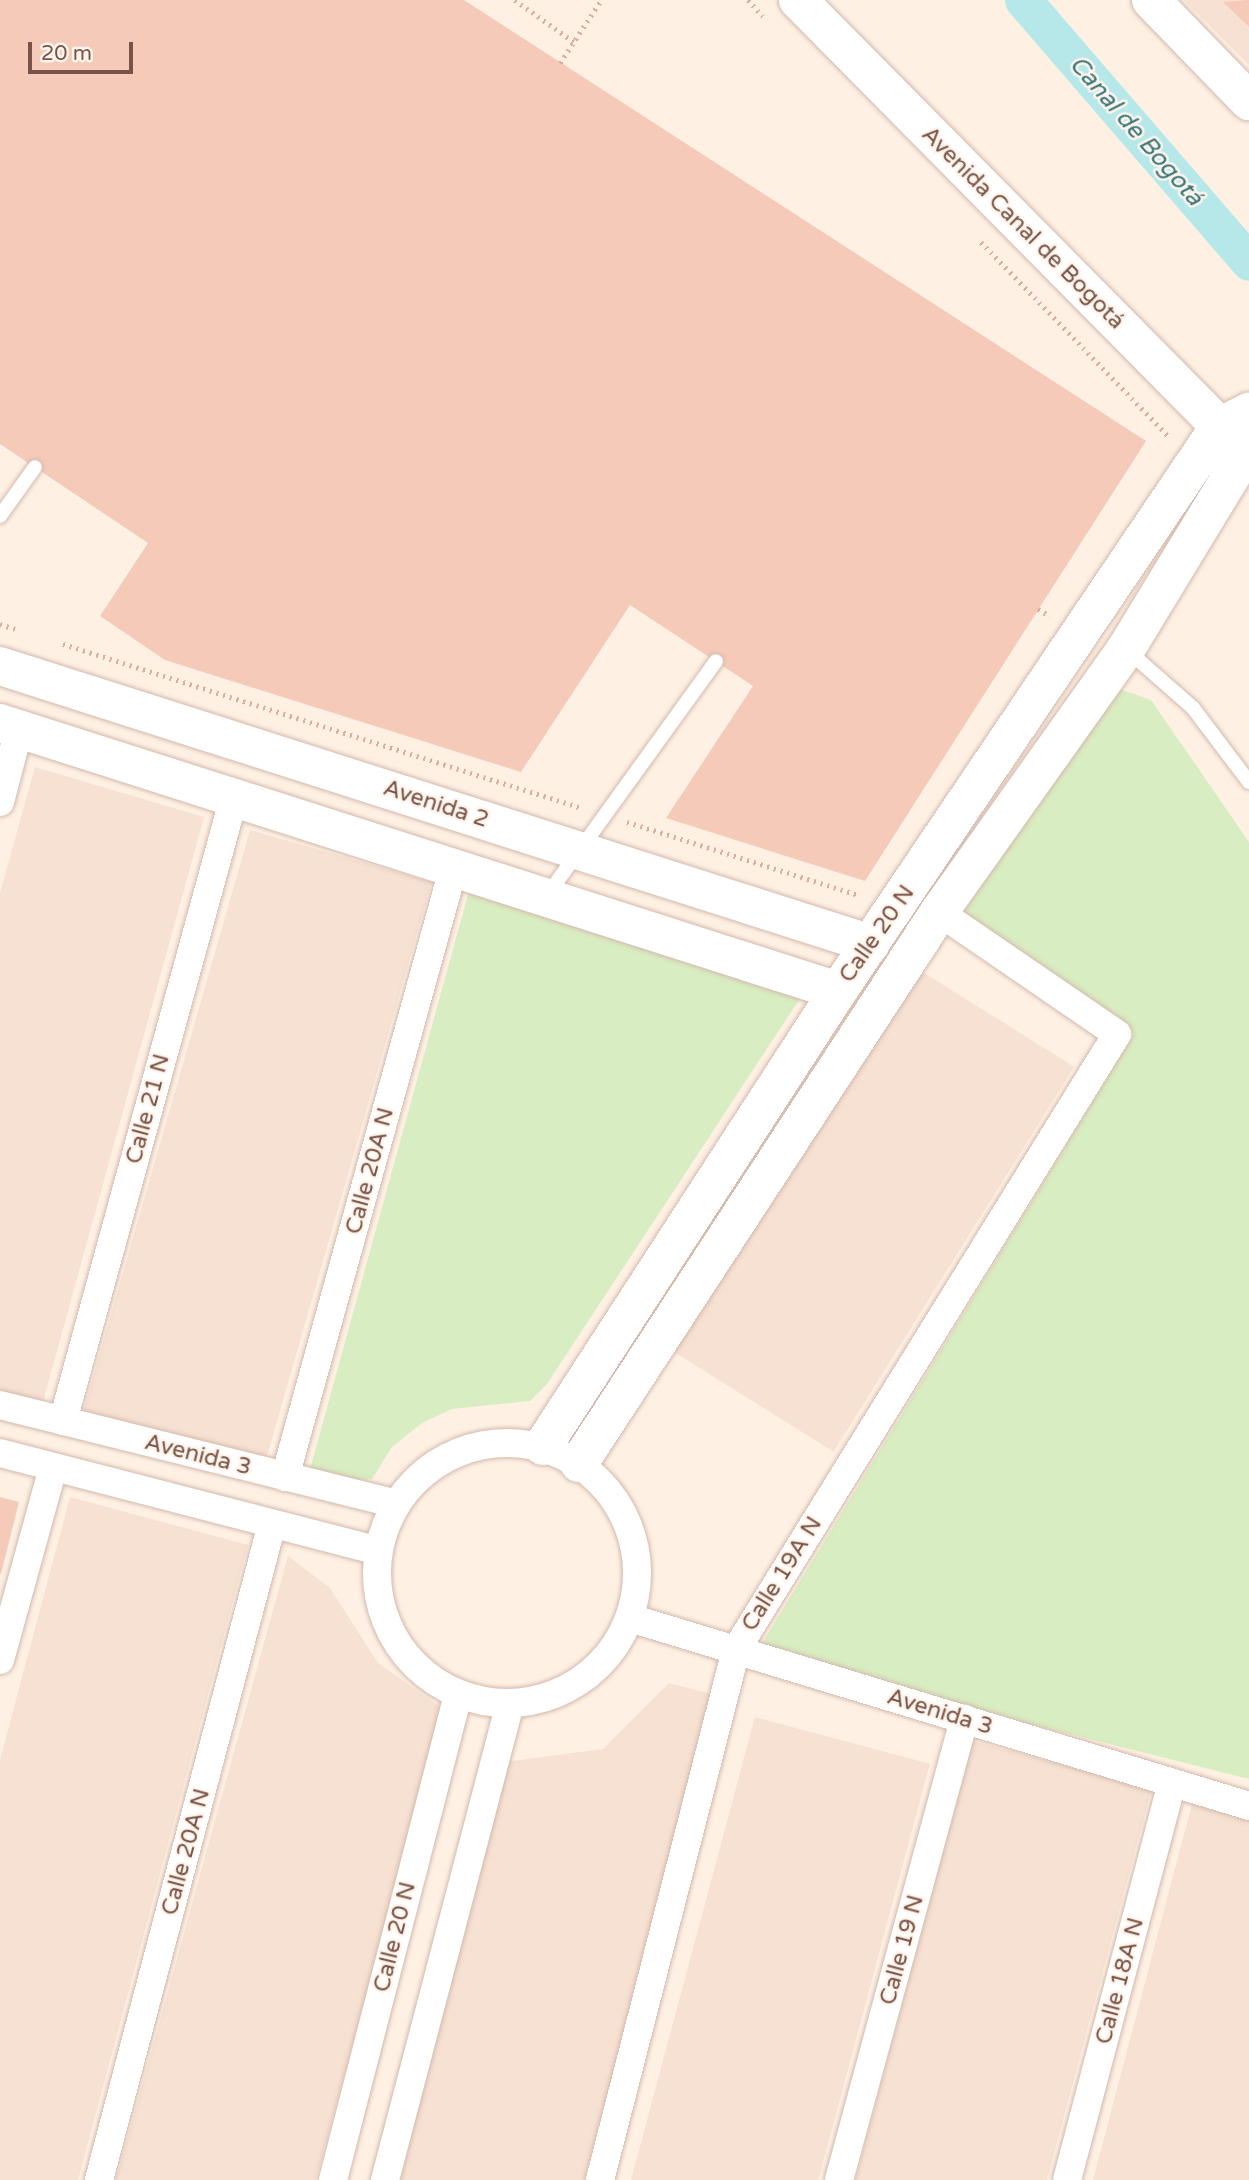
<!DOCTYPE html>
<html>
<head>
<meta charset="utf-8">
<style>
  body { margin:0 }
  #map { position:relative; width:1249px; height:2180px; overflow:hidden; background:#fef1e4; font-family:"Varela Round",sans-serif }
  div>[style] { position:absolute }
  .residential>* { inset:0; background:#f6e1d2; transform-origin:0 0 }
  .green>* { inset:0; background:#d8edc1 }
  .canal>* { height:37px; margin:-18.5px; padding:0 18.5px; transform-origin:18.5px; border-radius:18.5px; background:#b7e8e9 }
  .building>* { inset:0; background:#f6cab9 }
  .path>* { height:4.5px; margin-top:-2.25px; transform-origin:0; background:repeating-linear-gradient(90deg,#dbad9c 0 2px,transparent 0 7px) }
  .roads { filter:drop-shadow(0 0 2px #d3b9ac) drop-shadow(0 0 2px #d3b9ac) }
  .lane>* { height:14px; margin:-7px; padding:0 7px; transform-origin:7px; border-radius:7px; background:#fff }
  .street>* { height:28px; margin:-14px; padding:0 14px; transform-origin:14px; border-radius:14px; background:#fff }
  .street>.ring { margin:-14px; padding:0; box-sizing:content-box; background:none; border:28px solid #fff; border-radius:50% }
  .secondary>* { height:38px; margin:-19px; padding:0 19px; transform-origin:19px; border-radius:19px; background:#fff }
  span { translate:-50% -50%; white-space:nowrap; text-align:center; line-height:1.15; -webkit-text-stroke:5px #fff5ec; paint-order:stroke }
  .street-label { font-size:23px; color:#795347 }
  .water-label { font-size:24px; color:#377578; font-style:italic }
  .scale { position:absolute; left:28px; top:42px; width:105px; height:32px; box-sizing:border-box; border:4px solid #795347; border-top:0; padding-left:9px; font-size:21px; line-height:24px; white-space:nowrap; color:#795347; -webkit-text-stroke:5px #fff5ec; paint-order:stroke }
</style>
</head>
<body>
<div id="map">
  <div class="residential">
    <i style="clip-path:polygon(1184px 0,1249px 0,1249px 65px)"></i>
    <i style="clip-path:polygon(35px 767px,204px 817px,43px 1402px,0 1391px,0 893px)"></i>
    <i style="left:250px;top:830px;width:189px;height:605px;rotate:16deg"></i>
    <i style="left:913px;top:966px;width:190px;height:454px;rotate:32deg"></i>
    <i style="clip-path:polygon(70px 1497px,248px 1545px,78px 2180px,0 2180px,0 1760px)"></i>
    <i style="clip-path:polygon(288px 1556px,330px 1588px,378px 1663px,443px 1709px,316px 2180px,116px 2180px)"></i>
    <i style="clip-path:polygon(669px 1683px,715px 1695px,584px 2180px,392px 2180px,505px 1762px,603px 1749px)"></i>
    <i style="left:755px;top:1717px;width:181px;height:479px;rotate:15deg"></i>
    <i style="left:973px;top:1741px;width:185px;height:454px;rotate:15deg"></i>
    <i style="clip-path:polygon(1192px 1804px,1249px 1819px,1249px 2180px,1093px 2180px)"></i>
  </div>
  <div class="green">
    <i style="clip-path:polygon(1120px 689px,1151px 700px,1249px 842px,1249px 1779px,755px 1655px,1134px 1034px,954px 912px)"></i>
    <i style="clip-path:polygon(469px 891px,801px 997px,547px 1384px,530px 1401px,452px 1409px,422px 1423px,392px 1447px,372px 1479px,342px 1481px,309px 1473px)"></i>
  </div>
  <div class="canal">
    <i style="left:1023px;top:0;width:346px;rotate:49.2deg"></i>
  </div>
  <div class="building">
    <i style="clip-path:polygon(0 0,464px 0,1146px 441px,865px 881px,666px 818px,753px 686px,630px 605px,521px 772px,165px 660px,100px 616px,148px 543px,0 444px)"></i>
    <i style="clip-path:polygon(1249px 0,1249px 27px,1223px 2px)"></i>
    <i style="clip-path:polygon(0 1497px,19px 1502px,1px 1574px,0 1574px)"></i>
  </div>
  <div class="path">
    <i style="left:515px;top:0;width:72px;rotate:35.4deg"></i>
    <i style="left:748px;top:0;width:22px;rotate:47deg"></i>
    <i style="left:560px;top:63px;width:75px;rotate:-56.9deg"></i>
    <i style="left:981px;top:242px;width:271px;rotate:46deg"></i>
    <i style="left:1038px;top:609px;width:14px;rotate:30deg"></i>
    <i style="left:0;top:624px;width:16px;rotate:18deg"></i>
    <i style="left:63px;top:644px;width:544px;rotate:17.54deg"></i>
    <i style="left:627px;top:822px;width:243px;rotate:17.5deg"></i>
  </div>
  <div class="roads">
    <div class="lane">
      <i style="left:0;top:516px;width:60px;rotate:-54.5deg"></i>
      <i style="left:1127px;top:650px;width:88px;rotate:41.3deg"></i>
      <i style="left:1193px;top:708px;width:93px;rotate:52.9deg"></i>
      <i style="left:548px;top:894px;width:287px;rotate:-54.2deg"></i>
    </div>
    <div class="street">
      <i style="left:0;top:802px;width:75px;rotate:-75.4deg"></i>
      <i style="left:0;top:1405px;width:408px;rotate:14deg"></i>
      <i style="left:63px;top:1421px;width:647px;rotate:-74.67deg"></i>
      <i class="ring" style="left:377px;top:1443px;width:232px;height:232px"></i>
      <i style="left:0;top:1453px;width:390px;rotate:14.5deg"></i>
      <i style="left:285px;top:1477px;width:634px;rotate:-74.54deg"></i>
      <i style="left:630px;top:1618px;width:647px;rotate:16.89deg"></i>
      <i style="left:0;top:1660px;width:200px;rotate:-74.6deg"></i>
      <i style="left:99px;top:2180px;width:678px;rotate:-75.23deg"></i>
      <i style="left:333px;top:2180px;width:501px;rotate:-75.55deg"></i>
      <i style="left:385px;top:2180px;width:492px;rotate:-75.3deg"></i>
      <i style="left:600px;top:2180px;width:547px;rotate:-75.61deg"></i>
      <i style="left:736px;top:1650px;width:724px;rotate:-58.26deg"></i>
      <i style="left:1117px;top:1034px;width:216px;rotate:-145.6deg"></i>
      <i style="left:839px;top:2180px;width:478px;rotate:-74.8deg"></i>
      <i style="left:1067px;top:2180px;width:411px;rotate:-75.2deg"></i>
    </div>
    <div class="secondary">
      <i style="left:798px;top:0;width:624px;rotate:45.32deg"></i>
      <i style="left:1151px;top:0;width:141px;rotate:45.9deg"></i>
      <i style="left:0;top:666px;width:914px;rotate:17.7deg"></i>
      <i style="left:0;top:723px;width:880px;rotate:17.73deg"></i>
      <i style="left:543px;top:1446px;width:542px;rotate:-57.04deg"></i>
      <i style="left:838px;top:991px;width:681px;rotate:-55.96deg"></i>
      <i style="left:1219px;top:427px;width:34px;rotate:-27deg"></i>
      <i style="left:579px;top:1463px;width:658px;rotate:-56.84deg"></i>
      <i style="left:939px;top:912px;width:323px;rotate:-54.6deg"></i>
      <i style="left:1126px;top:649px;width:237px;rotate:-58.7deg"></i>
    </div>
  </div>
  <div class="street-label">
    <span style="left:1023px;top:228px;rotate:45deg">Avenida Canal de Bogotá</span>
    <span style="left:436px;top:804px;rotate:18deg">Avenida 2</span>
    <span style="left:877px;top:934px;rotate:-55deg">Calle 20 N</span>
    <span style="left:148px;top:1109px;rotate:-75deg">Calle 21 N</span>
    <span style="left:370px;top:1171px;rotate:-75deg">Calle 20A N</span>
    <span style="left:198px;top:1455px;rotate:14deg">Avenida 3</span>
    <span style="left:782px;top:1574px;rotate:-58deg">Calle 19A N</span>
    <span style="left:940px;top:1712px;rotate:17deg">Avenida 3</span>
    <span style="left:186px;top:1852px;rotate:-75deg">Calle 20A N</span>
    <span style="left:395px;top:1937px;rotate:-76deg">Calle 20 N</span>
    <span style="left:902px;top:1950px;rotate:-75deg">Calle 19 N</span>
    <span style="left:1120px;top:1981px;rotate:-75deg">Calle 18A N</span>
  </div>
  <div class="water-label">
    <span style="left:1136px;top:131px;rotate:49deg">Canal de Bogotá</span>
  </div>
  <div class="scale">20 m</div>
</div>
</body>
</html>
